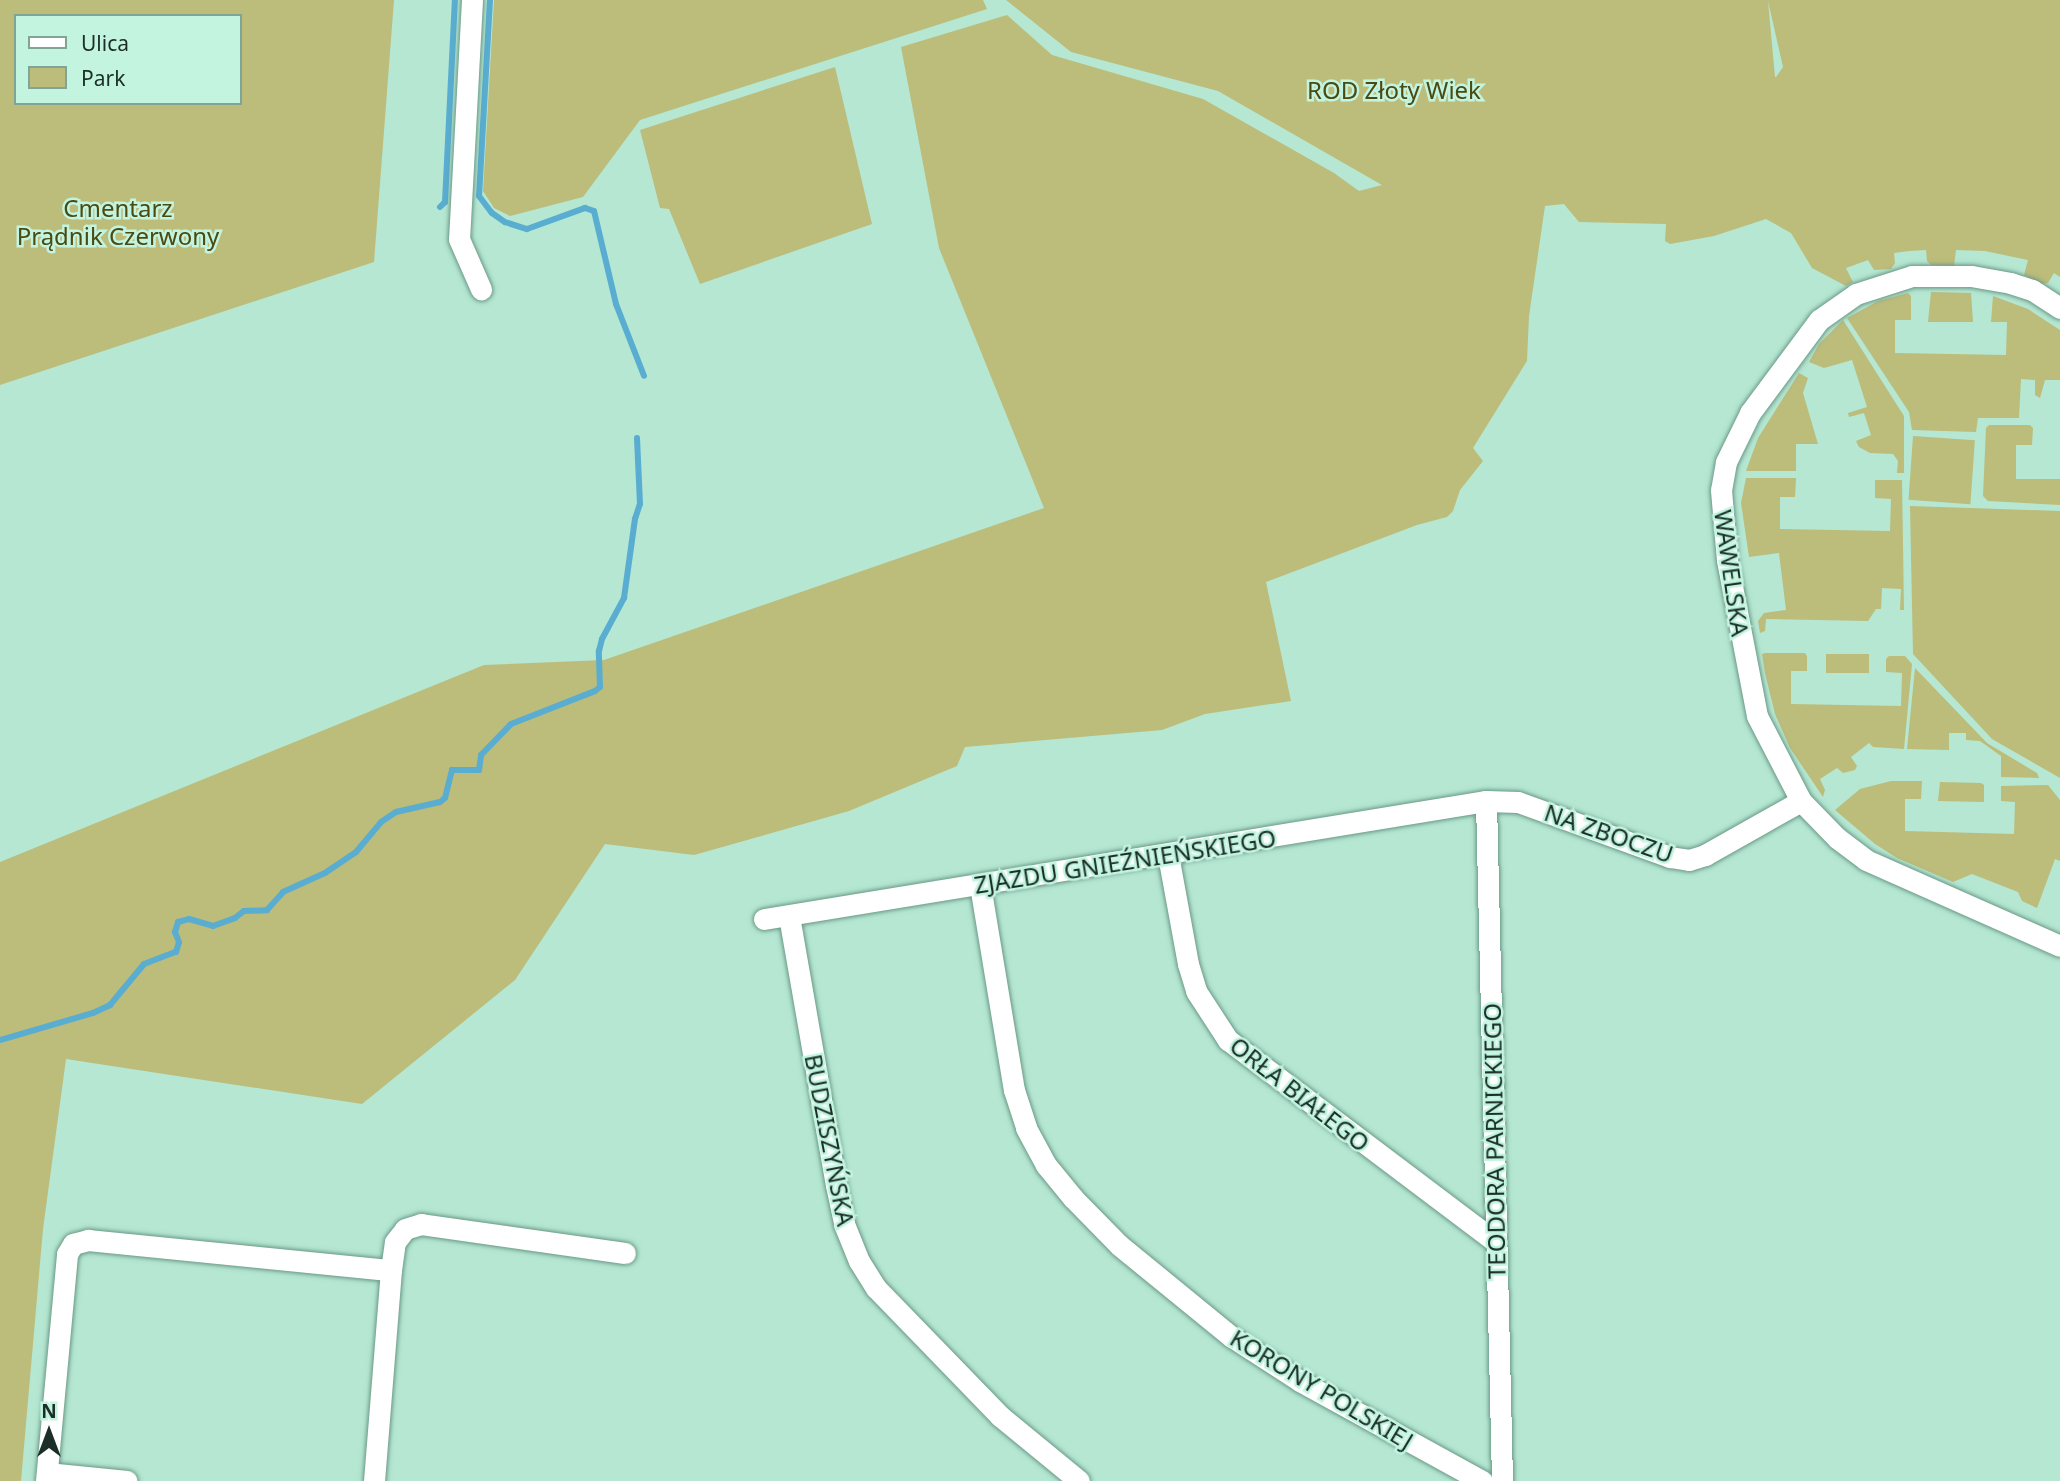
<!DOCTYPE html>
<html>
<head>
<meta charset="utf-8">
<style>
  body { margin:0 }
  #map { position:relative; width:2060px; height:1481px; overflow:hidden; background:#b5e7d2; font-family:"Noto Sans",sans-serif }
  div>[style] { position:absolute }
  .green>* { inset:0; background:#bcbc7b; transform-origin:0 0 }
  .stream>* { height:6px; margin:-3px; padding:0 3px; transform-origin:3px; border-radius:3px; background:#59add1 }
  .roads { filter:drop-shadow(0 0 2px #6a9987) drop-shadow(0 0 2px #6a9987) }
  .minor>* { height:21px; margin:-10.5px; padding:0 10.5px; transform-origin:10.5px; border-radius:10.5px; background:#fff }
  span { translate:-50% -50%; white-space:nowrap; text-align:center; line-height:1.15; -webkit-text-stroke:5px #c2f4e0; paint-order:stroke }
  .park-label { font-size:24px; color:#4b4a10 }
  .street-label { font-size:24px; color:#1b2e27 }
  .legend { position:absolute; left:14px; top:14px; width:228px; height:91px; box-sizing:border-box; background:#c2f4e0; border:2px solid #7fa596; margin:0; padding:9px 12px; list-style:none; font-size:21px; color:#1b2e27 }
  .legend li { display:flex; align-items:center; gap:14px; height:35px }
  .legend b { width:35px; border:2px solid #7fa596 }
  .north { position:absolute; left:14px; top:1397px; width:70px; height:70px; -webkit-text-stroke:5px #c2f4e0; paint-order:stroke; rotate:0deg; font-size:19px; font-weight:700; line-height:28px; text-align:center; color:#1b2e27 }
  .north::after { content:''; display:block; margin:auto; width:24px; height:32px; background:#1b2e27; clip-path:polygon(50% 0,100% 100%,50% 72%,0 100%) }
</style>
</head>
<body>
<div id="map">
  <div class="green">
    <i style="clip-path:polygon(evenodd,0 0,394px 0,374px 262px,0 385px,0 0,16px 16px,240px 16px,240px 103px,16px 103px,16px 16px)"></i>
    <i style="clip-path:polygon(494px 0,983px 0,987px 9px,640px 120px,583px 197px,510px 216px,494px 208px,483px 191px)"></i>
    <i style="clip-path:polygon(evenodd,1006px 0,2060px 0,2060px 277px,2054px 273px,2048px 283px,2041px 284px,2024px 275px,2028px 260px,1985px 251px,1956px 250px,1954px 266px,1931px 265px,1927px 261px,1926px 250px,1909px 251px,1894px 253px,1895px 263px,1891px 269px,1874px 270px,1868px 260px,1846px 268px,1853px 282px,1846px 286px,1812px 268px,1791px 233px,1766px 219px,1714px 236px,1670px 244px,1665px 241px,1666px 224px,1579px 222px,1564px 204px,1545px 206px,1529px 316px,1527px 361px,1473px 448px,1483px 461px,1460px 490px,1453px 511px,1447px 517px,1417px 525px,1266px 582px,1291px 701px,1205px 714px,1162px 730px,965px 747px,957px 766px,849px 811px,694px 855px,605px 844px,515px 980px,362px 1104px,66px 1059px,43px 1229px,21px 1481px,0 1481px,0 862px,484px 665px,604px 660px,1044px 508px,939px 248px,901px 47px,1007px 15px,1052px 55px,1203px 99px,1334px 173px,1359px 191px,1382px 185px,1218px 91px,1071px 52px,1006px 0,1768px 1px,1783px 67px,1776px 77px,1775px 77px,1768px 1px)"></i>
    <i style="clip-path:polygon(835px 67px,872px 224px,700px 284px,669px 209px,660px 208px,640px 130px)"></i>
    <i style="clip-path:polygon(1931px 292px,1971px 293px,1973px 322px,1928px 322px)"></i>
    <i style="clip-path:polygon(1908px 293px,1911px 296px,1911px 320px,1895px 320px,1895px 353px,2006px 355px,2007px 322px,1991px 322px,1993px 296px,2028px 309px,2060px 330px,2060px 380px,2045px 380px,2040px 398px,2035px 395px,2035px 380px,2021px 379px,2019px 418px,1978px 418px,1976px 432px,1912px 430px,1909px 412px,1847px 318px,1878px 301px)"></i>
    <i style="clip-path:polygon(1843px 320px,1904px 416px,1904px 473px,1897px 473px,1898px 461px,1893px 454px,1870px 453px,1859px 447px,1856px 441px,1871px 435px,1864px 413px,1849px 417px,1848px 413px,1867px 407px,1852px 360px,1824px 368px,1809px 362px,1819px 344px)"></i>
    <i style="clip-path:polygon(1799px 373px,1808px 378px,1803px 393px,1818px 444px,1796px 444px,1796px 471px,1746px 471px,1758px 438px)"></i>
    <i style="clip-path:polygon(1989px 425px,2030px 425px,2033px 428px,2032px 445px,2016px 445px,2016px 479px,2060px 479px,2060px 505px,1988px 501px,1983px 496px,1986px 428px)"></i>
    <i style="left:1913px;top:436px;width:62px;height:64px;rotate:4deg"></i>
    <i style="clip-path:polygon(1746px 478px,1796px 478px,1795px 497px,1780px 497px,1780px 529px,1890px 531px,1891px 499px,1875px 498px,1875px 480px,1902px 480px,1904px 610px,1900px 610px,1901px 589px,1882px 588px,1881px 609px,1876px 609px,1868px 621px,1766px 619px,1765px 631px,1760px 633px,1758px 621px,1764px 613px,1786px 610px,1779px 553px,1749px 557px,1741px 503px)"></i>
    <i style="clip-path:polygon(1910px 506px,2060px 511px,2060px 778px,1992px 739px,1913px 654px)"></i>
    <i style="clip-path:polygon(1765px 653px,1805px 653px,1807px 656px,1807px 671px,1791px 671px,1791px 704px,1901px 706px,1902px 673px,1886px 672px,1886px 659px,1889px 656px,1905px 656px,1912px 664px,1904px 749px,1873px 747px,1869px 743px,1851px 757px,1857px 766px,1855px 770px,1843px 773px,1837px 768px,1820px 779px,1825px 790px,1823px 797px,1790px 748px,1775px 714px,1765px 673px,1762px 654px)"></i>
    <i style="left:1826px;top:654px;width:43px;height:19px"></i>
    <i style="clip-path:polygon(1915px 668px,1987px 743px,2037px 773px,2039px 778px,2001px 777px,2001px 756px,1980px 741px,1966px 740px,1966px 733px,1949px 733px,1949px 750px,1907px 749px)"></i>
    <i style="clip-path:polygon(1891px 781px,1922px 781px,1921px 799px,1905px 799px,1905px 831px,2014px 834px,2015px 802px,2001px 801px,2001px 786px,2048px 785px,2060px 800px,2060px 861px,2055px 859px,2037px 908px,2022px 901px,2018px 892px,1972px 874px,1953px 882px,1897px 858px,1875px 844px,1835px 810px,1860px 789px)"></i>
    <i style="clip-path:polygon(1940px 782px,1981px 783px,1984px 785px,1984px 802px,1938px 801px)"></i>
  </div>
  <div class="stream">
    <i style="left:490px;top:0;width:196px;rotate:93.2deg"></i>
    <i style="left:479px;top:196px;width:21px;rotate:53deg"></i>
    <i style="left:492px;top:213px;width:16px;rotate:35deg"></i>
    <i style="left:505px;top:222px;width:23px;rotate:18deg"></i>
    <i style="left:527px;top:229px;width:62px;rotate:-19.9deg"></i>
    <i style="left:585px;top:208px;width:9px;rotate:18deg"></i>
    <i style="left:594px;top:211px;width:96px;rotate:76.7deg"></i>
    <i style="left:616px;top:304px;width:77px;rotate:68.7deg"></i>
    <i style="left:440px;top:207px;width:7px;rotate:-45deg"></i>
    <i style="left:445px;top:202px;width:202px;rotate:-87.2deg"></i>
    <i style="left:0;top:1040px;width:97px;rotate:-16.2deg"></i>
    <i style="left:93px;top:1013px;width:19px;rotate:-25deg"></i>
    <i style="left:110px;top:1005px;width:53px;rotate:-50.3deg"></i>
    <i style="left:144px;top:964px;width:34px;rotate:-21deg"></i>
    <i style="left:176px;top:952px;width:10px;rotate:-73deg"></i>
    <i style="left:179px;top:942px;width:11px;rotate:-112deg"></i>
    <i style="left:175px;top:932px;width:10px;rotate:-73deg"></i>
    <i style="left:178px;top:922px;width:11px;rotate:-15deg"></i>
    <i style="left:189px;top:919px;width:25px;rotate:16deg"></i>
    <i style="left:213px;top:926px;width:23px;rotate:-20deg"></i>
    <i style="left:235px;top:918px;width:11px;rotate:-38deg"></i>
    <i style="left:244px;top:911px;width:23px;rotate:-2deg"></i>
    <i style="left:267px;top:910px;width:24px;rotate:-48deg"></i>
    <i style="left:283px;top:892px;width:46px;rotate:-24.3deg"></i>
    <i style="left:325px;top:873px;width:37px;rotate:-34deg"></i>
    <i style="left:356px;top:852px;width:39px;rotate:-50deg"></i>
    <i style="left:381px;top:822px;width:18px;rotate:-34deg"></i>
    <i style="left:396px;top:812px;width:45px;rotate:-12.8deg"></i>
    <i style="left:440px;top:802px;width:6px;rotate:-39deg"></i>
    <i style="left:445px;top:798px;width:29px;rotate:-76deg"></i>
    <i style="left:452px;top:770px;width:27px"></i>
    <i style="left:479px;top:770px;width:15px;rotate:-82deg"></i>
    <i style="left:481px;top:755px;width:43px;rotate:-45.9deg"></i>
    <i style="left:511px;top:724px;width:90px;rotate:-21.4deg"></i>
    <i style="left:595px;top:691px;width:6px;rotate:-39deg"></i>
    <i style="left:600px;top:687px;width:36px;rotate:-92deg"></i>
    <i style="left:599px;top:651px;width:12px;rotate:-76deg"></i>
    <i style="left:602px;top:639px;width:47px;rotate:-61.8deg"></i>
    <i style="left:624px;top:598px;width:80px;rotate:-82.1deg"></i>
    <i style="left:635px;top:519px;width:16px;rotate:-72deg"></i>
    <i style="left:640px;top:504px;width:66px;rotate:-92.6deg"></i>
  </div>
  <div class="roads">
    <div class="minor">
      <i style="left:472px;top:0;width:239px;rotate:93.1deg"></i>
      <i style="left:459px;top:239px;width:55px;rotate:66.3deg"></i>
      <i style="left:2060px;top:308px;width:33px;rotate:-147deg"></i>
      <i style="left:2032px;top:290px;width:22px;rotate:-162deg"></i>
      <i style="left:2011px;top:283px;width:41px;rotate:-170.1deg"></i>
      <i style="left:1971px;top:276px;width:59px;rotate:180deg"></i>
      <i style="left:1912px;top:276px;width:59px;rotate:162.2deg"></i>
      <i style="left:1856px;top:294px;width:45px;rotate:144.9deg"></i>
      <i style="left:1819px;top:320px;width:116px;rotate:126.6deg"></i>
      <i style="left:1750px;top:413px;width:55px;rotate:116.1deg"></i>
      <i style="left:1726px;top:462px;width:28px;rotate:100deg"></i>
      <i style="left:1721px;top:490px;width:70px;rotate:85.1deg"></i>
      <i style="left:1727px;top:560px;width:159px;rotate:79.1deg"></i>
      <i style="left:1757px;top:716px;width:96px;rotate:62.6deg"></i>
      <i style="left:1801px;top:801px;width:52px;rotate:45.8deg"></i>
      <i style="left:1837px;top:838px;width:36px;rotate:37deg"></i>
      <i style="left:1866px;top:860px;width:212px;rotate:23.9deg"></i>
      <i style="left:1486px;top:801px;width:680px;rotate:88.65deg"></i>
      <i style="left:1168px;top:855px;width:111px;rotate:79.6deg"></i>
      <i style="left:1188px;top:964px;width:28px;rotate:73deg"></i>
      <i style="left:1196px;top:991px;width:59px;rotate:56.9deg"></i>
      <i style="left:1228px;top:1040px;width:336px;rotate:37deg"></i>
      <i style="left:980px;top:885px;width:208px;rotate:80.6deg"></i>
      <i style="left:1014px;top:1090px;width:40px;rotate:72deg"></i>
      <i style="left:1026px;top:1128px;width:42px;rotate:61.6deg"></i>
      <i style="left:1046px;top:1165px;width:43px;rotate:50.7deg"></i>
      <i style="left:1073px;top:1198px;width:66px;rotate:45.6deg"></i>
      <i style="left:1119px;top:1245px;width:146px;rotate:39.2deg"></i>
      <i style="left:1232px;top:1337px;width:81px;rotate:32.9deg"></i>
      <i style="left:1300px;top:1381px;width:208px;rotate:28.8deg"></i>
      <i style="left:789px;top:916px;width:273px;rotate:80.1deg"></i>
      <i style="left:836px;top:1185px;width:40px;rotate:78deg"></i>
      <i style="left:844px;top:1224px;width:40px;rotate:68deg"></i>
      <i style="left:859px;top:1261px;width:32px;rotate:58deg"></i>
      <i style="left:876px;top:1288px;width:178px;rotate:45.9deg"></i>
      <i style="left:1000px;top:1416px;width:102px;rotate:39.4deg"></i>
      <i style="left:764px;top:919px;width:732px;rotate:-9.28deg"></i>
      <i style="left:1486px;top:801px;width:32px;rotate:2deg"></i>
      <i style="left:1518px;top:802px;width:162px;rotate:19.9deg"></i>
      <i style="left:1670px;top:857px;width:19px;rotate:9deg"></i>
      <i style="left:1689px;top:860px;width:17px;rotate:-17deg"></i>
      <i style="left:1705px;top:855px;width:110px;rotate:-29.4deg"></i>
      <i style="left:47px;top:1473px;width:80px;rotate:5.7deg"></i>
      <i style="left:46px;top:1481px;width:228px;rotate:-84.7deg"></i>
      <i style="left:67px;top:1254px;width:12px;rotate:-59deg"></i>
      <i style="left:73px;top:1244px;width:16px;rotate:-15deg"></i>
      <i style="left:88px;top:1240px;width:304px;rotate:5.7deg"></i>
      <i style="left:374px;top:1481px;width:212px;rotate:-85.4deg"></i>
      <i style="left:391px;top:1270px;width:28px;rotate:-82deg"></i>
      <i style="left:395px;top:1242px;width:16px;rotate:-52deg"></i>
      <i style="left:405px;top:1229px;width:17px;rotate:-17deg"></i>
      <i style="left:421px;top:1224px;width:206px;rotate:8.1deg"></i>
    </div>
  </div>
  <div class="park-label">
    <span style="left:1394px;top:90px">ROD Złoty Wiek</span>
    <span style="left:118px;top:222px">Cmentarz<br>Prądnik Czerwony</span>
  </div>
  <div class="street-label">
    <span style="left:1732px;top:573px;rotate:82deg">WAWELSKA</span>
    <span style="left:1609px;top:833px;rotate:19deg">NA ZBOCZU</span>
    <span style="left:1125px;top:861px;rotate:-9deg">ZJAZDU GNIEŹNIEŃSKIEGO</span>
    <span style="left:1300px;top:1094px;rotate:38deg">ORŁA BIAŁEGO</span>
    <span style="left:830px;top:1140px;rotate:79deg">BUDZISZYŃSKA</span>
    <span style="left:1494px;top:1141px;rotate:-91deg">TEODORA PARNICKIEGO</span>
    <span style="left:1322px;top:1389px;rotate:31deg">KORONY POLSKIEJ</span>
  </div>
  <ul class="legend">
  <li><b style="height:9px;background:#fff"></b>Ulica</li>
  <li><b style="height:19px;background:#bcbc7b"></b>Park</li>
  </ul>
  <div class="north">N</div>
</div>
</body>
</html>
